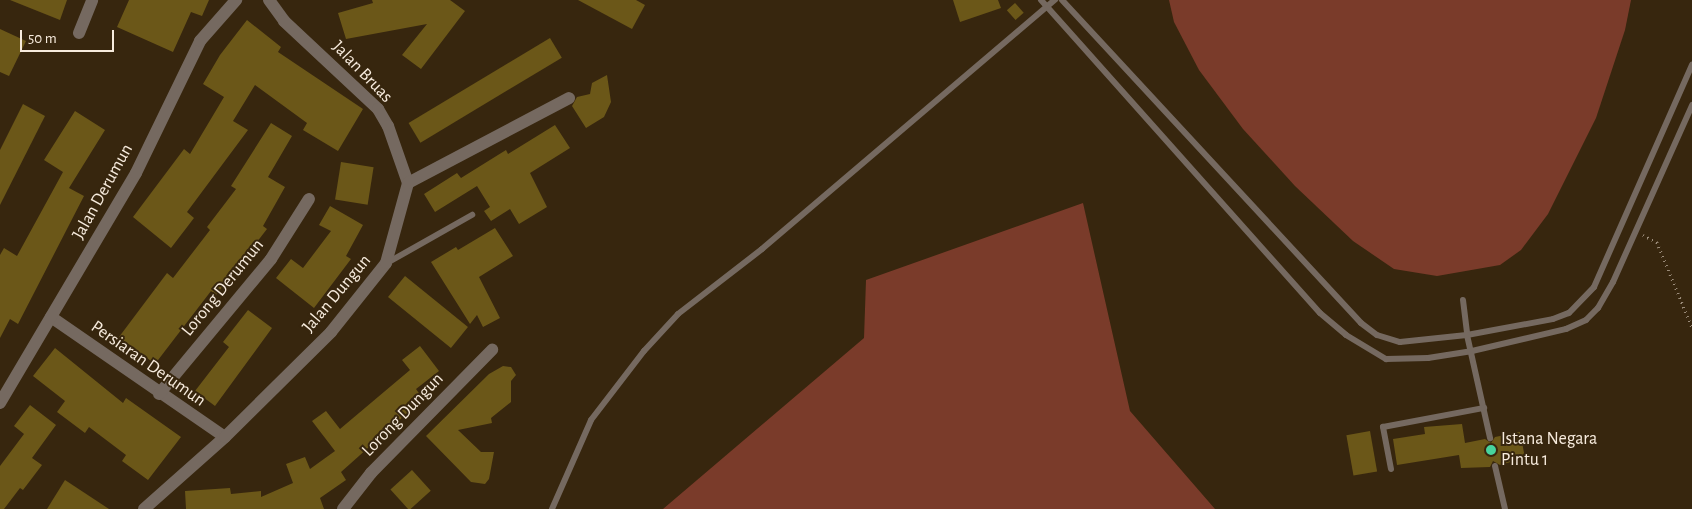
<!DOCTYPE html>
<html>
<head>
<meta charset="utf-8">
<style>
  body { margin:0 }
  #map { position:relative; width:1692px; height:509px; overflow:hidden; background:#37260e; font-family:"Alegreya Sans",sans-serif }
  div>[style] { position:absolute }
  .green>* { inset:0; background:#7a3b2a }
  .building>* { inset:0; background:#6b5718; transform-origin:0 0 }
  .path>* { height:2.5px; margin-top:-1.25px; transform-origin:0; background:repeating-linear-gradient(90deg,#9a8b79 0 1px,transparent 0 5px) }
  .service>* { height:6px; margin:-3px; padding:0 3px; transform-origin:3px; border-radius:3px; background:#756960 }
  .minor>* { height:12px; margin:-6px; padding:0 6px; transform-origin:6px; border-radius:6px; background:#756960 }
  .dots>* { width:14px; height:14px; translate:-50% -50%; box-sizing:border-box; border:2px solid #37260e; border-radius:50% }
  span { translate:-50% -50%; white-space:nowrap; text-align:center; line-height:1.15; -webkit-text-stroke:4px #37260e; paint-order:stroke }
  .street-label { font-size:18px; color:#f7ebdd }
  .poi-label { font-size:18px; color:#f7ebdd }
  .left { translate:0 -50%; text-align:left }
  .scale { position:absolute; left:20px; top:30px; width:94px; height:22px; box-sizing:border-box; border:2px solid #f7ebdd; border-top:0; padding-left:6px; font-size:15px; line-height:18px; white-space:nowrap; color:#f7ebdd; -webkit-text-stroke:4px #37260e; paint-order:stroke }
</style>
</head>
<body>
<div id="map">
  <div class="green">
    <i style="clip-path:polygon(1169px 0,1631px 0,1625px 30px,1596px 118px,1548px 214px,1521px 250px,1500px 265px,1437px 276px,1394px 269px,1353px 241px,1295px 186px,1243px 129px,1199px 70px,1174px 22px)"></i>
    <i style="clip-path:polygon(1083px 203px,1130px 411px,1215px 509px,663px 509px,864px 338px,866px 280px)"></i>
  </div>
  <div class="building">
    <i style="clip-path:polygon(10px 0,67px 0,60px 20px)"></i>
    <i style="clip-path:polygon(129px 0,209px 0,202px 16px,191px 12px,173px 52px,117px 27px)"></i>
    <i style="clip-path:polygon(372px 0,450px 0,465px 11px,421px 69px,402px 55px,427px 24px,346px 39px,338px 13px,373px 3px)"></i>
    <i style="clip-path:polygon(578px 0,636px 0,645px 5px,632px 29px)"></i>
    <i style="clip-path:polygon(953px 0,998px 0,1001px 8px,960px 22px)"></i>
    <i style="left:1015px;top:3px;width:13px;height:11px;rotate:48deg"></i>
    <i style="clip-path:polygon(247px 20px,281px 47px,278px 52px,363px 109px,338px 151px,303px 130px,307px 123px,255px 85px,233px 121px,248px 130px,187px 212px,194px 218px,171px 248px,133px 217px,184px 149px,190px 154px,224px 97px,203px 84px,220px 55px)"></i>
    <i style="clip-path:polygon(0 29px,26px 41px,9px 76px,0 72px)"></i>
    <i style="left:550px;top:38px;width:23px;height:165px;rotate:59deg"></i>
    <i style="clip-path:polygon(607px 75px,611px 102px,604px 117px,586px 128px,572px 106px,577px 97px,590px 94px,592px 83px)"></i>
    <i style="clip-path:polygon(23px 104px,45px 116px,0 205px,0 150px)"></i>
    <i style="clip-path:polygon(75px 111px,105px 130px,69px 188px,84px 196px,18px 324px,10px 319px,0 338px,0 255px,4px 248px,17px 256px,63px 172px,44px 160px)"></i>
    <i style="clip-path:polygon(271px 123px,292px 136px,268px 177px,285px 187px,263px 226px,267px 229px,216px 295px,211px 291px,155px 364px,119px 337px,167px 273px,173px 278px,210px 230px,207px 227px,236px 189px,231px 186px)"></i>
    <i style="clip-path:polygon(555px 125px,570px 148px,530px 173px,547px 207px,519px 224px,510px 209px,491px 221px,484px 211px,490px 207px,477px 186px,435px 212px,424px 194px,457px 173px,461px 178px,506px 150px,508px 154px)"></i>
    <i style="left:341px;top:162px;width:33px;height:38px;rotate:9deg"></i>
    <i style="clip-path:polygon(330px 206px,363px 225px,346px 256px,351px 259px,314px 308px,276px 278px,291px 259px,303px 268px,331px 231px,319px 225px)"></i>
    <i style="clip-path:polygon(495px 228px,513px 256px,479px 277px,500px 318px,483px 327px,477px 315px,470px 324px,431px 262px,456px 247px,458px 250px)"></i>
    <i style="left:405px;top:276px;width:81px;height:27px;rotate:39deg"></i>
    <i style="clip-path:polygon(248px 310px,272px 328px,215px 406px,195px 391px,229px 347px,223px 342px)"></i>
    <i style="clip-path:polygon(420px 346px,439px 371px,416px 389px,423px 399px,341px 472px,346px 480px,320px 498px,324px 509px,186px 509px,185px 491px,230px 488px,231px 494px,261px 491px,261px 497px,293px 483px,286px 464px,305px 457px,310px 469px,335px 451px,312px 421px,326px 411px,340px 429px,410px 370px,402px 360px)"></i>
    <i style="clip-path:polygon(55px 348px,123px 403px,126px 398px,181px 437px,148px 480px,122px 461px,126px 455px,89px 427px,85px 433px,57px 412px,65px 401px,33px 376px)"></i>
    <i style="clip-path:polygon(503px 366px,511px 367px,516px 375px,511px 381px,511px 402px,491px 418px,492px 423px,458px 430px,481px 452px,494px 452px,489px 479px,485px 484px,471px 482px,426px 436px,489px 374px)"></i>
    <i style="clip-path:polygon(30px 405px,56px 425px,32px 458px,42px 465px,23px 490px,20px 488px,4px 509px,0 509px,0 466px,24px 434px,14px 426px)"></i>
    <i style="clip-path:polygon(1462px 424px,1465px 443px,1485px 439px,1491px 443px,1495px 437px,1520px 432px,1525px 458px,1500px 465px,1493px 461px,1490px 467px,1461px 468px,1459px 455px,1397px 465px,1393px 439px,1425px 434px,1424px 427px)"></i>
    <i style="left:1370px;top:431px;width:41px;height:24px;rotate:80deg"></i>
    <i style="left:412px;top:470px;width:28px;height:29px;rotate:48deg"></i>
    <i style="clip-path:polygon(65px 480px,109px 509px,47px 509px)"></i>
  </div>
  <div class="path">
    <i style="left:1643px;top:235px;width:16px;rotate:27deg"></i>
    <i style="left:1657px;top:242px;width:92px;rotate:67.6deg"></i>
  </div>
  <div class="service">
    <i style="left:1041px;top:0;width:419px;rotate:48.3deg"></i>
    <i style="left:1320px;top:313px;width:34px;rotate:40deg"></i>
    <i style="left:1346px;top:335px;width:47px;rotate:31deg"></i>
    <i style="left:1386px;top:359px;width:42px;rotate:-1.4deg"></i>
    <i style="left:1428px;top:358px;width:45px;rotate:-9deg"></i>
    <i style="left:1472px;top:351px;width:97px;rotate:-13.2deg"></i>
    <i style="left:1566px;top:329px;width:22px;rotate:-24deg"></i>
    <i style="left:1586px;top:320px;width:17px;rotate:-45deg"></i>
    <i style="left:1598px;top:308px;width:30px;rotate:-60deg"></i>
    <i style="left:1613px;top:282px;width:194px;rotate:-65.9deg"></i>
    <i style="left:1062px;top:0;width:440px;rotate:47.2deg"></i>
    <i style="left:1361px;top:323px;width:20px;rotate:37deg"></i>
    <i style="left:1377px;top:335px;width:24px;rotate:17deg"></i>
    <i style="left:1400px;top:342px;width:67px;rotate:-6deg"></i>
    <i style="left:1467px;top:335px;width:87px;rotate:-10.5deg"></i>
    <i style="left:1553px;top:319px;width:17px;rotate:-21deg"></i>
    <i style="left:1569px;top:313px;width:36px;rotate:-46deg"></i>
    <i style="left:1594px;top:287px;width:243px;rotate:-66.2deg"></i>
    <i style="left:387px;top:263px;width:98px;rotate:-29.5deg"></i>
    <i style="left:1463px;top:300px;width:35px;rotate:83deg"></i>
    <i style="left:1467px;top:335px;width:106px;rotate:77.4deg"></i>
    <i style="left:1495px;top:466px;width:44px;rotate:76.9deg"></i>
    <i style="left:1391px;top:469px;width:43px;rotate:-100.8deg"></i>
    <i style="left:1383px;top:427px;width:103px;rotate:-10.7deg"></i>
    <i style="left:552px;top:509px;width:97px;rotate:-66.3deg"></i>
    <i style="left:591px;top:420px;width:87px;rotate:-52.5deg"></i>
    <i style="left:644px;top:351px;width:50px;rotate:-47.4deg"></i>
    <i style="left:678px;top:314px;width:106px;rotate:-37.7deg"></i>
    <i style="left:762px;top:249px;width:385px;rotate:-40.4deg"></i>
  </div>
  <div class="minor">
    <i style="left:269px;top:0;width:26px;rotate:54deg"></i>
    <i style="left:284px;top:21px;width:129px;rotate:43.1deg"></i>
    <i style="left:378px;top:109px;width:20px;rotate:60deg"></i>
    <i style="left:388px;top:126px;width:60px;rotate:70.7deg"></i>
    <i style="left:79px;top:33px;width:35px;rotate:-68deg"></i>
    <i style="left:51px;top:317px;width:211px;rotate:34.6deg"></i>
    <i style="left:159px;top:394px;width:175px;rotate:-50.3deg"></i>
    <i style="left:271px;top:259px;width:71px;rotate:-57.7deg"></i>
    <i style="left:0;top:403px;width:267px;rotate:-59.4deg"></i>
    <i style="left:136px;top:173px;width:147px;rotate:-64.1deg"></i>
    <i style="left:200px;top:41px;width:55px;rotate:-48.7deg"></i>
    <i style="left:144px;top:509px;width:108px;rotate:-41.6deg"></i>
    <i style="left:225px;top:437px;width:149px;rotate:-44.7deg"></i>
    <i style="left:331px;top:332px;width:88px;rotate:-51.4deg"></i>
    <i style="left:386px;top:263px;width:83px;rotate:-74.6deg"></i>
    <i style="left:408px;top:183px;width:182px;rotate:-27.8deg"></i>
    <i style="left:343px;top:509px;width:46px;rotate:-52.1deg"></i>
    <i style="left:371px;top:473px;width:173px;rotate:-45.5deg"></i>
  </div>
  <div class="dots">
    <i style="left:1491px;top:450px;background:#48d49d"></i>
  </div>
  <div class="street-label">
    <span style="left:362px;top:72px;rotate:46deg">Jalan Bruas</span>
    <span style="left:103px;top:192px;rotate:-61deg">Jalan Derumun</span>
    <span style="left:223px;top:288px;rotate:-51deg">Lorong Derumun</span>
    <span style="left:337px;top:294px;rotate:-50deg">Jalan Dungun</span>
    <span style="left:148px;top:364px;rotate:35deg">Persiaran Derumun</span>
    <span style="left:403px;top:415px;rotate:-46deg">Lorong Dungun</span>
  </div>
  <div class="poi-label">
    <span class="left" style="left:1501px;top:450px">Istana Negara<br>Pintu 1</span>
  </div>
  <div class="scale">50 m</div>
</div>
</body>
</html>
